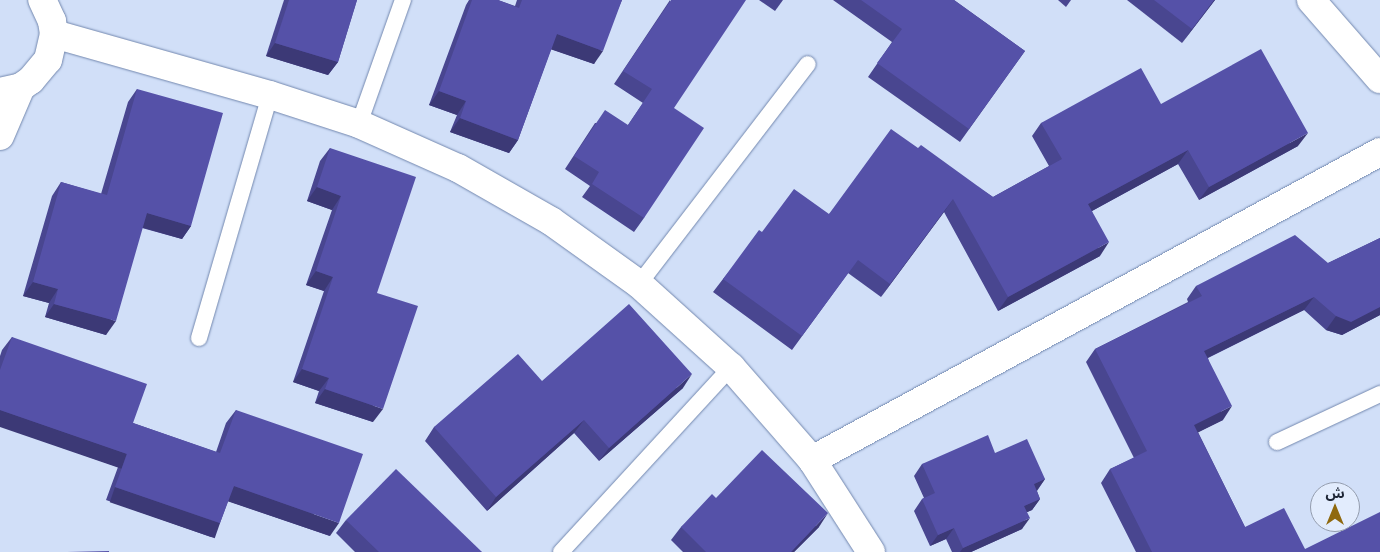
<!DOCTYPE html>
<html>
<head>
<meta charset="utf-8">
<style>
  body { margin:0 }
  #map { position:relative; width:1380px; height:552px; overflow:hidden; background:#d1dff8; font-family:"Golos Text","Noto Sans Arabic",sans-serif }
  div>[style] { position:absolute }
  .roads { filter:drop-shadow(0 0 1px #7287ae) drop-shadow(0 0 1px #7287ae) }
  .service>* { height:16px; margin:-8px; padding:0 8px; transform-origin:8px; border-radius:8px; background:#fff }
  .minor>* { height:28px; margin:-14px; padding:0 14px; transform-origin:14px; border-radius:14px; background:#fff }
  .wall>* { inset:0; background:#494690 }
  .shaded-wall>* { inset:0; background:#3c3976; transform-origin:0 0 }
  .building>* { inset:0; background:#5551a8 }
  span { translate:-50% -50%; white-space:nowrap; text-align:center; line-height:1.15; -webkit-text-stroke:5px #e2ecfd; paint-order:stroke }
  .north { position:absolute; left:1310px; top:482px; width:50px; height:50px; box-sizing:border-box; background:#e2ecfd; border:1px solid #939cad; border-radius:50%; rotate:0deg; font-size:14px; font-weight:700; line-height:20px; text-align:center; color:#1d2535 }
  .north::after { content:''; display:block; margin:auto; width:18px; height:22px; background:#8f690f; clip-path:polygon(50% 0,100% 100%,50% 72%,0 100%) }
</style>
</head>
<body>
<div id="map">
  <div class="roads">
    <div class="service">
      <i style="left:359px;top:124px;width:132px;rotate:-70.5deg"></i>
      <i style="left:639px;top:284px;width:277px;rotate:-52.5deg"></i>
      <i style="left:199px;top:338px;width:253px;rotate:-73.7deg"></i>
      <i style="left:1277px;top:442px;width:114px;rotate:-25deg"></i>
      <i style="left:561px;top:552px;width:251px;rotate:-47.4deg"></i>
    </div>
    <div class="minor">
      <i style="left:1311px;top:0;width:105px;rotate:48.9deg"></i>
      <i style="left:54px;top:34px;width:224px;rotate:15.8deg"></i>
      <i style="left:270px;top:95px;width:94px;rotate:18deg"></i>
      <i style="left:359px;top:124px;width:108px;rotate:24deg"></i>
      <i style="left:458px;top:168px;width:107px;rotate:29.7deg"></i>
      <i style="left:551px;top:221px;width:108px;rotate:35.6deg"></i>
      <i style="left:639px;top:284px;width:124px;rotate:42.1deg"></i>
      <i style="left:731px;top:367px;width:123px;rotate:48.9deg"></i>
      <i style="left:812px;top:460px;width:109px;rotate:57.3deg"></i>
      <i style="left:0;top:92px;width:22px;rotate:-13deg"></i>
      <i style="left:21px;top:87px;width:12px;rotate:-35deg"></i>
      <i style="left:31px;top:80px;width:26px;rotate:-50deg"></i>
      <i style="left:48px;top:60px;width:27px;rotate:-77deg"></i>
      <i style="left:54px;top:34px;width:13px;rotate:-99deg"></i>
      <i style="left:52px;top:21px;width:23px;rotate:-115deg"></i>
      <i style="left:0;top:136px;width:53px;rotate:-66.8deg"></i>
      <i style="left:812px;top:460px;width:646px;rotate:-28.47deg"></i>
    </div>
  </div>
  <div class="wall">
    <i style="clip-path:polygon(284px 0,357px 0,338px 62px,328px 75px,266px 56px)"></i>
    <i style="clip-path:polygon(469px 0,498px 0,515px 6px,517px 0,622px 0,594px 64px,551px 49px,518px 140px,509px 153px,450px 132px,457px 115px,429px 105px,466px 5px)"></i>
    <i style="clip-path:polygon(670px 0,674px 108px,644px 218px,634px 232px,582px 197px,590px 186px,565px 169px,595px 123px,628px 125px,643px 103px,614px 84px)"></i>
    <i style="clip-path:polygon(759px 0,783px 0,775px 11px)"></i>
    <i style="clip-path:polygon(833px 0,954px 0,1025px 51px,960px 142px,868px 77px,892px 42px)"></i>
    <i style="clip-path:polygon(1058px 0,1071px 0,1066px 7px)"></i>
    <i style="clip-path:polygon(1127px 0,1215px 0,1182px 43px)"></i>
    <i style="clip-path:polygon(137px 89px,191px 226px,182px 239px,142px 228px,106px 335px,45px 317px,49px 303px,23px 296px,52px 196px,61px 182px,101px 194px,128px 102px)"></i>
    <i style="clip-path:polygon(1161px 104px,1298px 146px,1199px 200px,1178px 164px,1092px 211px,1100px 256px,998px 311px,944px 212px,881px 297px,848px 273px,792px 350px,713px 292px,723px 279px,762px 232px,829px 214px,918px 148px,993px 197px,1049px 166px,1032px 136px,1041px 123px)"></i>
    <i style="clip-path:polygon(330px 148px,377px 293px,373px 422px,315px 403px,319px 391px,293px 382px,324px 291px,306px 285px,332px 210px,307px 201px,320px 161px)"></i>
    <i style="clip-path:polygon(1380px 238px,1380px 315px,1342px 335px,1326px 330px,1304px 310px,1208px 358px,1223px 420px,1198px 432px,1245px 527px,1305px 549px,1380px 552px,1136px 552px,1101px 483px,1110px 469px,1134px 458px,1086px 362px,1095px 349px,1188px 302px,1187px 299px,1196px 286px,1328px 263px)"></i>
    <i style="clip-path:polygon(12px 337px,133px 423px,216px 452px,226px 423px,236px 410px,330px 536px,228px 501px,220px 523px,211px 537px,106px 500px,118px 467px,0 426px,0 356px,2px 350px)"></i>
    <i style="clip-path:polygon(542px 381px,683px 388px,599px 461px,574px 433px,487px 511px,425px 441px,434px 427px)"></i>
    <i style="clip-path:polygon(995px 453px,1045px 479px,1037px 491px,1040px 499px,1032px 510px,1027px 512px,1022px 529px,971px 552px,952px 552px,946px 539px,930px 546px,914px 511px,922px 499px,924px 498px,914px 476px,922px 464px)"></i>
    <i style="clip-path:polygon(716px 498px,819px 527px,794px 552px,683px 552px,671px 540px,681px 527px)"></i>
    <i style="clip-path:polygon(346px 520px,482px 552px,355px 552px,336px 533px)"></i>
  </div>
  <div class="shaded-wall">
    <i style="clip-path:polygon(1214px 0,1215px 0,1182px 43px,1192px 29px)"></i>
    <i style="clip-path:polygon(557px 34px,603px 51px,594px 64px,547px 48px)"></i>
    <i style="clip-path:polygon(275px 43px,338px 62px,328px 75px,266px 56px)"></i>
    <i style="clip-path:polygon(439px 91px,466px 101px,457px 115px,429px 105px)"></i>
    <i style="clip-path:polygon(460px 118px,518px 140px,509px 153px,450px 132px)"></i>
    <i style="clip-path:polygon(1308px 133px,1298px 146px,1199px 200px,1209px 187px)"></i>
    <i style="clip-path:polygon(1188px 150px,1178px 164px,1079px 218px,1088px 204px)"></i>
    <i style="clip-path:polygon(317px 187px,341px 196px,332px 210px,307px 201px)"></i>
    <i style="clip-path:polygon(953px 199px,944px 212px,881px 297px,890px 284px)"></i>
    <i style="clip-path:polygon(147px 213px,191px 226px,182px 239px,137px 226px)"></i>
    <i style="clip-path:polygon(1109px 242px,1100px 256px,998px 311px,1008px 297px)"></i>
    <i style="clip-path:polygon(316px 271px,333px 277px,324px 291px,306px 285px)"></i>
    <i style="clip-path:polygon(33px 282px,58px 289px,49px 303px,23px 296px)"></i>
    <i style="clip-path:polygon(1314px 297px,1304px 310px,1195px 364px,1204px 351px)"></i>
    <i style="clip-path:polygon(54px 304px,116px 321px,106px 335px,45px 317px)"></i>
    <i style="clip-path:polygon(1380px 307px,1380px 315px,1342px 335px,1326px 330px,1336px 316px)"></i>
    <i style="clip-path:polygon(302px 369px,329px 378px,319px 391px,293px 382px)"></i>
    <i style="clip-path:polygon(692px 374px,683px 388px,599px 461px,609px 448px)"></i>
    <i style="clip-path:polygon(325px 389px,383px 409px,373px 422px,315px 403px)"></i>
    <i style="clip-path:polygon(1232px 406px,1223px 420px,1185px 439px,1194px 425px)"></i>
    <i style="left:0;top:410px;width:134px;height:16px;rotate:19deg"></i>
    <i style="clip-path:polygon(584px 420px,574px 433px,487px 511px,496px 497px)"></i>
    <i style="clip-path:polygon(1045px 479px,1037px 490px,1026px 495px,1034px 484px)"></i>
    <i style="clip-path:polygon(234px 486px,339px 523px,330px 536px,224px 500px)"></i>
    <i style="left:115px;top:487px;width:111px;height:16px;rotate:19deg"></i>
    <i style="clip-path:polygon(1040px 499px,1032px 510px,1016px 517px,1024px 506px)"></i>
    <i style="clip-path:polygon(828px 513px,819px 527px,794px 552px,791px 552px)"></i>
    <i style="clip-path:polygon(1030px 518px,1022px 529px,971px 552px,960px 552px,963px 548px)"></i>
    <i style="clip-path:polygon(954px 528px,946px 539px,930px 546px,938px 535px)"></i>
  </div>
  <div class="building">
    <i style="clip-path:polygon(289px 0,357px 0,338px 62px,275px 43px)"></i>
    <i style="clip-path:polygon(472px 0,498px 0,519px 8px,522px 0,622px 0,603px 51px,557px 34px,518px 140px,460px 118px,466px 101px,439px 91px)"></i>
    <i style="clip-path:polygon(671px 0,746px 0,674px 108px,704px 128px,644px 218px,592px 184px,599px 172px,574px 156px,605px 110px,628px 125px,652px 89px,623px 71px)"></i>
    <i style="clip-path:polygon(861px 0,954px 0,1025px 51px,969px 129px,877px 63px,902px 29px)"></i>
    <i style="clip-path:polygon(1154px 0,1214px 0,1192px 29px)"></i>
    <i style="clip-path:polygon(1261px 49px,1308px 133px,1209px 187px,1188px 150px,1088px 204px,1109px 242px,1008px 297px,953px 199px,890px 284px,858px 260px,802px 336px,723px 279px,759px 230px,762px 232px,794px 189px,829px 214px,891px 129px,918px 148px,921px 145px,993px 197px,1062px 159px,1041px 123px,1141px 68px,1161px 104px)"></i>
    <i style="clip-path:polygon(137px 89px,223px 113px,191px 226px,147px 213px,116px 321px,54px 304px,58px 289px,33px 282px,61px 182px,107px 195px)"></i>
    <i style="clip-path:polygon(330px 148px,416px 177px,377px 293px,418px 306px,383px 409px,325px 389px,329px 378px,302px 369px,333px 277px,316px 271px,341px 196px,317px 187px)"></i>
    <i style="clip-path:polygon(1295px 235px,1328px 263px,1380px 238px,1380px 307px,1351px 322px,1336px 316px,1314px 297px,1204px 351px,1232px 406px,1194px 425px,1245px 527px,1284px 508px,1305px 549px,1380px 512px,1380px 552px,1152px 552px,1110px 469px,1147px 451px,1095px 349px,1202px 296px,1196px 286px)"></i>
    <i style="clip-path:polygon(629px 304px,692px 374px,609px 448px,584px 420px,496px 497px,434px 427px,518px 354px,542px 381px)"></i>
    <i style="clip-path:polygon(12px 337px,147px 384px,133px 423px,220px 453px,236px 410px,363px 454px,339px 523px,234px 486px,220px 523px,115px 487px,127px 454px,0 410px,0 370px)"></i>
    <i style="clip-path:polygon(988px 435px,995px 453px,1027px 439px,1045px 479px,1034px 484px,1040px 499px,1024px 506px,1030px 518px,963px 548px,954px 528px,938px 535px,922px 499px,935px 493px,922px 464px)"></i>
    <i style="clip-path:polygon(762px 450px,828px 513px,791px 552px,706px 552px,681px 527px,712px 494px,716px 498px)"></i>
    <i style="clip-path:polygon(396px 469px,482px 552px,379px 552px,346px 520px)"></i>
    <i style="clip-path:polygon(109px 551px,109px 552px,67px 552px)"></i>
  </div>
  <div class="north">ش</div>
</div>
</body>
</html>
